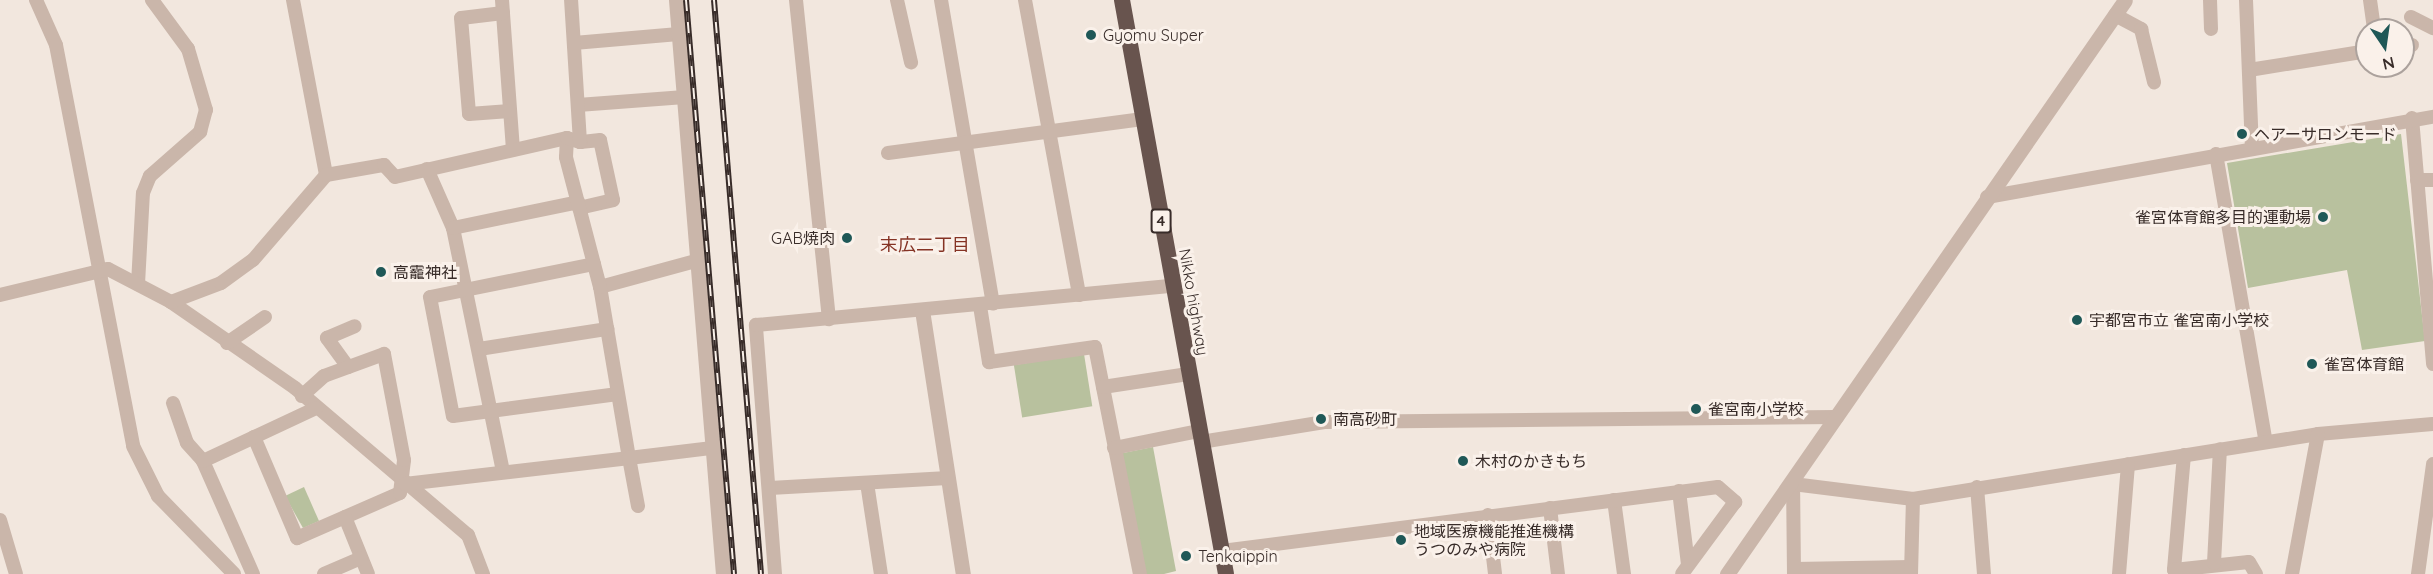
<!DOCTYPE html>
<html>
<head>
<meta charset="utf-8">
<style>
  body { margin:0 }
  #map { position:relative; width:2433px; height:574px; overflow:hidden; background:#f2e7de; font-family:Quicksand,"Noto Sans JP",sans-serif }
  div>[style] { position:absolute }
  .green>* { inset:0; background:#b8c19e; transform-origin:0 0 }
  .minor>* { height:14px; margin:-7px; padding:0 7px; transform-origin:7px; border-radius:7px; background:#cab6aa }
  .tertiary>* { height:15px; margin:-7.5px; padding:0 7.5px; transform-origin:7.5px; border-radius:7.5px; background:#cab6aa }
  .trunk>* { height:16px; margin:-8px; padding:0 8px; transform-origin:8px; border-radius:8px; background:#68544e }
  .rail>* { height:6px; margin-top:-3px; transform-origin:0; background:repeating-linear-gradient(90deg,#faf1ea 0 11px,#382c29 0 22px); box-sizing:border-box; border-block:2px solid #382c29 }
  .dots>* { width:16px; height:16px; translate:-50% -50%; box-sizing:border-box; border:3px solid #faf1ea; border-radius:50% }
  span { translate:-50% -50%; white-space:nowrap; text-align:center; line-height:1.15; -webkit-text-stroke:6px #faf1ea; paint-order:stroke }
  .shield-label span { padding:2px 4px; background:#faf1ea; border:2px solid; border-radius:4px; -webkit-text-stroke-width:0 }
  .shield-label { font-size:15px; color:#382c29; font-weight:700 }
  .poi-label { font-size:16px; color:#382c29 }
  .left { translate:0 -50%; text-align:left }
  .right { translate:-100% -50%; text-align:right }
  .street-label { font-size:16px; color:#382c29 }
  .neighbourhood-label { font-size:18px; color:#853324 }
  .north { position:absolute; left:2355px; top:18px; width:60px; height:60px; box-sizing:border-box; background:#faf1ea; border:2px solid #aca29d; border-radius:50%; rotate:167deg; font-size:16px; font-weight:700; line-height:24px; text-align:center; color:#382c29 }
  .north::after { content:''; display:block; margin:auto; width:21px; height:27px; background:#1f5857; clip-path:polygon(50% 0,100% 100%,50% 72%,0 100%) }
</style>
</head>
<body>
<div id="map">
  <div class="green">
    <i style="clip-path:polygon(2401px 134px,2425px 341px,2362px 350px,2347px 270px,2248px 288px,2227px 163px)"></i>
    <i style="left:1084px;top:354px;width:53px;height:71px;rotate:81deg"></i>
    <i style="clip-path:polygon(1153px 447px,1176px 571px,1164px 574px,1145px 574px,1118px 454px)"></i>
    <i style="clip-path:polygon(304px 487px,319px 521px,303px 528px,285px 496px)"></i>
  </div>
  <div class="minor">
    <i style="left:36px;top:0;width:49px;rotate:66deg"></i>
    <i style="left:56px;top:45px;width:408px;rotate:79.1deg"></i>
    <i style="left:133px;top:446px;width:56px;rotate:63.4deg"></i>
    <i style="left:158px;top:496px;width:109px;rotate:45.7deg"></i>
    <i style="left:293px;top:0;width:178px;rotate:79.3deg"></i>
    <i style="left:502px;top:0;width:150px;rotate:85.8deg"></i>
    <i style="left:796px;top:0;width:321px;rotate:84.1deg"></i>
    <i style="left:897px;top:0;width:64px;rotate:77.3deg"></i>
    <i style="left:941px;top:0;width:308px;rotate:80.3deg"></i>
    <i style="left:1025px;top:0;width:300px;rotate:79.6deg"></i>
    <i style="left:2210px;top:0;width:29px;rotate:88deg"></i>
    <i style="left:2246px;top:0;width:147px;rotate:87.7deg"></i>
    <i style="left:2370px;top:0;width:30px;rotate:82deg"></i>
    <i style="left:503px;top:13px;width:42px;rotate:173.2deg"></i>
    <i style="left:461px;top:18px;width:96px;rotate:85.2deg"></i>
    <i style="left:469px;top:114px;width:41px;rotate:-4.2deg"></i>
    <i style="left:2115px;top:15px;width:30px;rotate:28deg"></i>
    <i style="left:2141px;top:29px;width:55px;rotate:76.2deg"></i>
    <i style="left:2411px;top:17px;width:25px;rotate:27deg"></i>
    <i style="left:574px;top:43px;width:105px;rotate:-4.9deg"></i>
    <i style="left:2403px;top:46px;width:9px;rotate:-6deg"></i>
    <i style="left:2249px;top:70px;width:120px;rotate:-9.1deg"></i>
    <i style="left:578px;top:105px;width:107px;rotate:-4.3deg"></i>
    <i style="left:2412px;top:118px;width:247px;rotate:85.1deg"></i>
    <i style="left:888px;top:153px;width:257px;rotate:-7.6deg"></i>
    <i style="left:2216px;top:154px;width:292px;rotate:80.2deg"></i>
    <i style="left:427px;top:169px;width:64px;rotate:66.2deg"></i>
    <i style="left:453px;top:228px;width:249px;rotate:78.4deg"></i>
    <i style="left:2417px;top:180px;width:16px"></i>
    <i style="left:1987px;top:197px;width:453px;rotate:-10.2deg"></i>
    <i style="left:579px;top:208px;width:35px;rotate:-13deg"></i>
    <i style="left:613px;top:200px;width:61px;rotate:-102.2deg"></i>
    <i style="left:600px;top:140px;width:20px;rotate:174deg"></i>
    <i style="left:453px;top:228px;width:128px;rotate:-11.7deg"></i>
    <i style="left:594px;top:264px;width:167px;rotate:168.6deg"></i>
    <i style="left:430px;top:297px;width:121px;rotate:79.1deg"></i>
    <i style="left:453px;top:416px;width:166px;rotate:-7.6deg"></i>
    <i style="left:138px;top:284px;width:91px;rotate:-86.9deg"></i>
    <i style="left:143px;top:193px;width:18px;rotate:-68deg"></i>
    <i style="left:150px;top:176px;width:67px;rotate:-41.3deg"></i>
    <i style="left:200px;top:132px;width:23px;rotate:-75deg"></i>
    <i style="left:206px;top:110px;width:64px;rotate:-106.4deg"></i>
    <i style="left:188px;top:49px;width:61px;rotate:-126.3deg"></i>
    <i style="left:600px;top:287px;width:99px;rotate:-15.2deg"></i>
    <i style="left:0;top:295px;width:111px;rotate:-13.5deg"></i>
    <i style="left:108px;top:269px;width:71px;rotate:27.6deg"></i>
    <i style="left:171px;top:302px;width:151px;rotate:34.7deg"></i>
    <i style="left:295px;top:388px;width:227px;rotate:40.4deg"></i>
    <i style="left:468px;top:535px;width:42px;rotate:69deg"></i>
    <i style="left:171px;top:302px;width:53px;rotate:-20.8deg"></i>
    <i style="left:221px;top:283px;width:39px;rotate:-36deg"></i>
    <i style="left:253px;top:260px;width:112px;rotate:-49.3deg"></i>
    <i style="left:326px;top:175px;width:59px;rotate:-9.8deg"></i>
    <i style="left:384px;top:165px;width:16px;rotate:47deg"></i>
    <i style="left:395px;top:177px;width:176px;rotate:-12.8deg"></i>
    <i style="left:980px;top:306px;width:57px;rotate:80.9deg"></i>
    <i style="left:989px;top:362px;width:107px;rotate:-8.1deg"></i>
    <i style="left:1095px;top:347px;width:231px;rotate:78.8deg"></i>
    <i style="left:227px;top:343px;width:46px;rotate:-34.4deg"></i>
    <i style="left:479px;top:349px;width:130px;rotate:-8.9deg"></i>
    <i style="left:348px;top:367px;width:36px;rotate:-126deg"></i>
    <i style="left:327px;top:338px;width:30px;rotate:-23deg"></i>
    <i style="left:1103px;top:387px;width:86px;rotate:-8.7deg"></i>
    <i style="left:173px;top:403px;width:42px;rotate:70.7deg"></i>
    <i style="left:187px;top:443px;width:24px;rotate:48deg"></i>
    <i style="left:254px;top:437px;width:110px;rotate:66.9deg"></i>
    <i style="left:297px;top:538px;width:112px;rotate:-23.6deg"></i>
    <i style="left:400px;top:493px;width:33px;rotate:-83deg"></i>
    <i style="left:404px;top:460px;width:108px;rotate:-100.7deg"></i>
    <i style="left:384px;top:354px;width:64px;rotate:159.9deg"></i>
    <i style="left:324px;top:376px;width:30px;rotate:138deg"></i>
    <i style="left:1201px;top:442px;width:125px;rotate:-9.2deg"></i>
    <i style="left:1324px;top:422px;width:513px;rotate:-0.56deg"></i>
    <i style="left:1114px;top:448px;width:87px;rotate:-11.3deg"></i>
    <i style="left:2184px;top:455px;width:115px;rotate:95deg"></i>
    <i style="left:2174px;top:570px;width:75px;rotate:-6.1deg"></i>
    <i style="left:2249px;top:562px;width:14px;rotate:60deg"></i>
    <i style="left:867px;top:483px;width:92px;rotate:81.3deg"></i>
    <i style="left:405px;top:484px;width:226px;rotate:-6.6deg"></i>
    <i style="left:629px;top:458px;width:173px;rotate:-99.6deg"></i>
    <i style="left:600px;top:287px;width:134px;rotate:-104.7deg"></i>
    <i style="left:566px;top:157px;width:19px;rotate:-87deg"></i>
    <i style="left:567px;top:138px;width:14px;rotate:17deg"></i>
    <i style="left:580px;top:142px;width:142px;rotate:-93.6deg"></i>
    <i style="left:1977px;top:487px;width:87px;rotate:85.4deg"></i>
    <i style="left:770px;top:488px;width:178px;rotate:-3.2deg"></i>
    <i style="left:1679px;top:491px;width:74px;rotate:83deg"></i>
    <i style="left:1614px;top:500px;width:75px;rotate:82.3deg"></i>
    <i style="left:638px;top:506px;width:49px;rotate:-100.6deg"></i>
    <i style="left:629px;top:458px;width:84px;rotate:-6.9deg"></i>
    <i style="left:1550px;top:508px;width:66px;rotate:83.1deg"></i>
    <i style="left:1488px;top:515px;width:59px;rotate:83.2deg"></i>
    <i style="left:345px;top:517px;width:61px;rotate:68deg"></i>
    <i style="left:0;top:520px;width:56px;rotate:73.5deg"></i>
    <i style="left:1222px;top:551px;width:500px;rotate:-7.35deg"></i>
    <i style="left:1718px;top:487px;width:23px;rotate:41deg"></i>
    <i style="left:1735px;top:502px;width:89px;rotate:126.4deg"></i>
    <i style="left:2214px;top:563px;width:114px;rotate:-87deg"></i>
    <i style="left:1794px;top:569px;width:117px;rotate:-1deg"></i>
    <i style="left:253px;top:574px;width:124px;rotate:-113.9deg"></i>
    <i style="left:203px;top:461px;width:125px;rotate:-25.1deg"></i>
    <i style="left:324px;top:574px;width:40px;rotate:-23.4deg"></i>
    <i style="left:775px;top:574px;width:250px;rotate:-94.4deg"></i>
    <i style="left:756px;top:325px;width:418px;rotate:-5.4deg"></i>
    <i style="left:1794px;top:574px;width:90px;rotate:-90.6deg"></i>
    <i style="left:1793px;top:484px;width:121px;rotate:7.1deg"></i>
    <i style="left:1913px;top:499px;width:410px;rotate:-9.1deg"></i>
    <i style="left:2318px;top:434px;width:115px;rotate:-5deg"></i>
    <i style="left:1911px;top:574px;width:75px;rotate:-88.5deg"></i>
    <i style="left:2119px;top:574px;width:110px;rotate:-85.3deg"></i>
    <i style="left:2292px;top:574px;width:142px;rotate:-79.5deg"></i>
    <i style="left:2418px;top:574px;width:111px;rotate:-82.2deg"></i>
  </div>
  <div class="tertiary">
    <i style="left:676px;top:0;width:576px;rotate:85.32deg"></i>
    <i style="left:922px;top:310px;width:267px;rotate:81.2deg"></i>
    <i style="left:1727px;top:574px;width:698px;rotate:-55.26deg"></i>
  </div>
  <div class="trunk">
    <i style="left:1122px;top:0;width:583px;rotate:79.73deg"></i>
  </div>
  <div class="rail">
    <i style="left:686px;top:0;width:576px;rotate:85.22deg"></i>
    <i style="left:714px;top:0;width:576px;rotate:85.32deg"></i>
  </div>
  <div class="dots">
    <i style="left:1091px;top:35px;background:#1f5857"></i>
    <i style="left:2242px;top:134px;background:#1f5857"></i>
    <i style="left:2323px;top:217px;background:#1f5857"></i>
    <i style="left:847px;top:238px;background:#1f5857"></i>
    <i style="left:381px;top:272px;background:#1f5857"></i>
    <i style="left:2077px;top:320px;background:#1f5857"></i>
    <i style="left:2312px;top:364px;background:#1f5857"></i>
    <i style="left:1696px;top:409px;background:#1f5857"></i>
    <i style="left:1321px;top:419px;background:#1f5857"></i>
    <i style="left:1463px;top:461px;background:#1f5857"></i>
    <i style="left:1401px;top:540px;background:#1f5857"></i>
    <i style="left:1186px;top:556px;background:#1f5857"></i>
  </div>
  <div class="shield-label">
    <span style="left:1161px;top:221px">4</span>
  </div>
  <div class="poi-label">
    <span class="left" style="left:1103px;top:35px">Gyomu Super</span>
    <span class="left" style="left:2254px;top:134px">ヘアーサロンモード</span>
    <span class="right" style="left:2311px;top:217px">雀宮体育館多目的運動場</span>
    <span class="right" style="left:835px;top:238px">GAB焼肉</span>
    <span class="left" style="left:393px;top:272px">高靇神社</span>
    <span class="left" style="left:2089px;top:320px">宇都宮市立 雀宮南小学校</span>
    <span class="left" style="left:2324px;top:364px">雀宮体育館</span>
    <span class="left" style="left:1708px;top:409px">雀宮南小学校</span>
    <span class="left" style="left:1333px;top:419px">南高砂町</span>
    <span class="left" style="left:1475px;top:461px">木村のかきもち</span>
    <span class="left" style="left:1414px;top:540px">地域医療機能推進機構<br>うつのみや病院</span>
    <span class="left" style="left:1198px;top:556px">Tenkaippin</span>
  </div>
  <div class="street-label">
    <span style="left:1194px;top:302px;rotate:80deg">Nikko highway</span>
  </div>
  <div class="neighbourhood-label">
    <span style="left:925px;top:245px">末広二丁目</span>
  </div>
  <div class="north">N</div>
</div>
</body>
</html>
